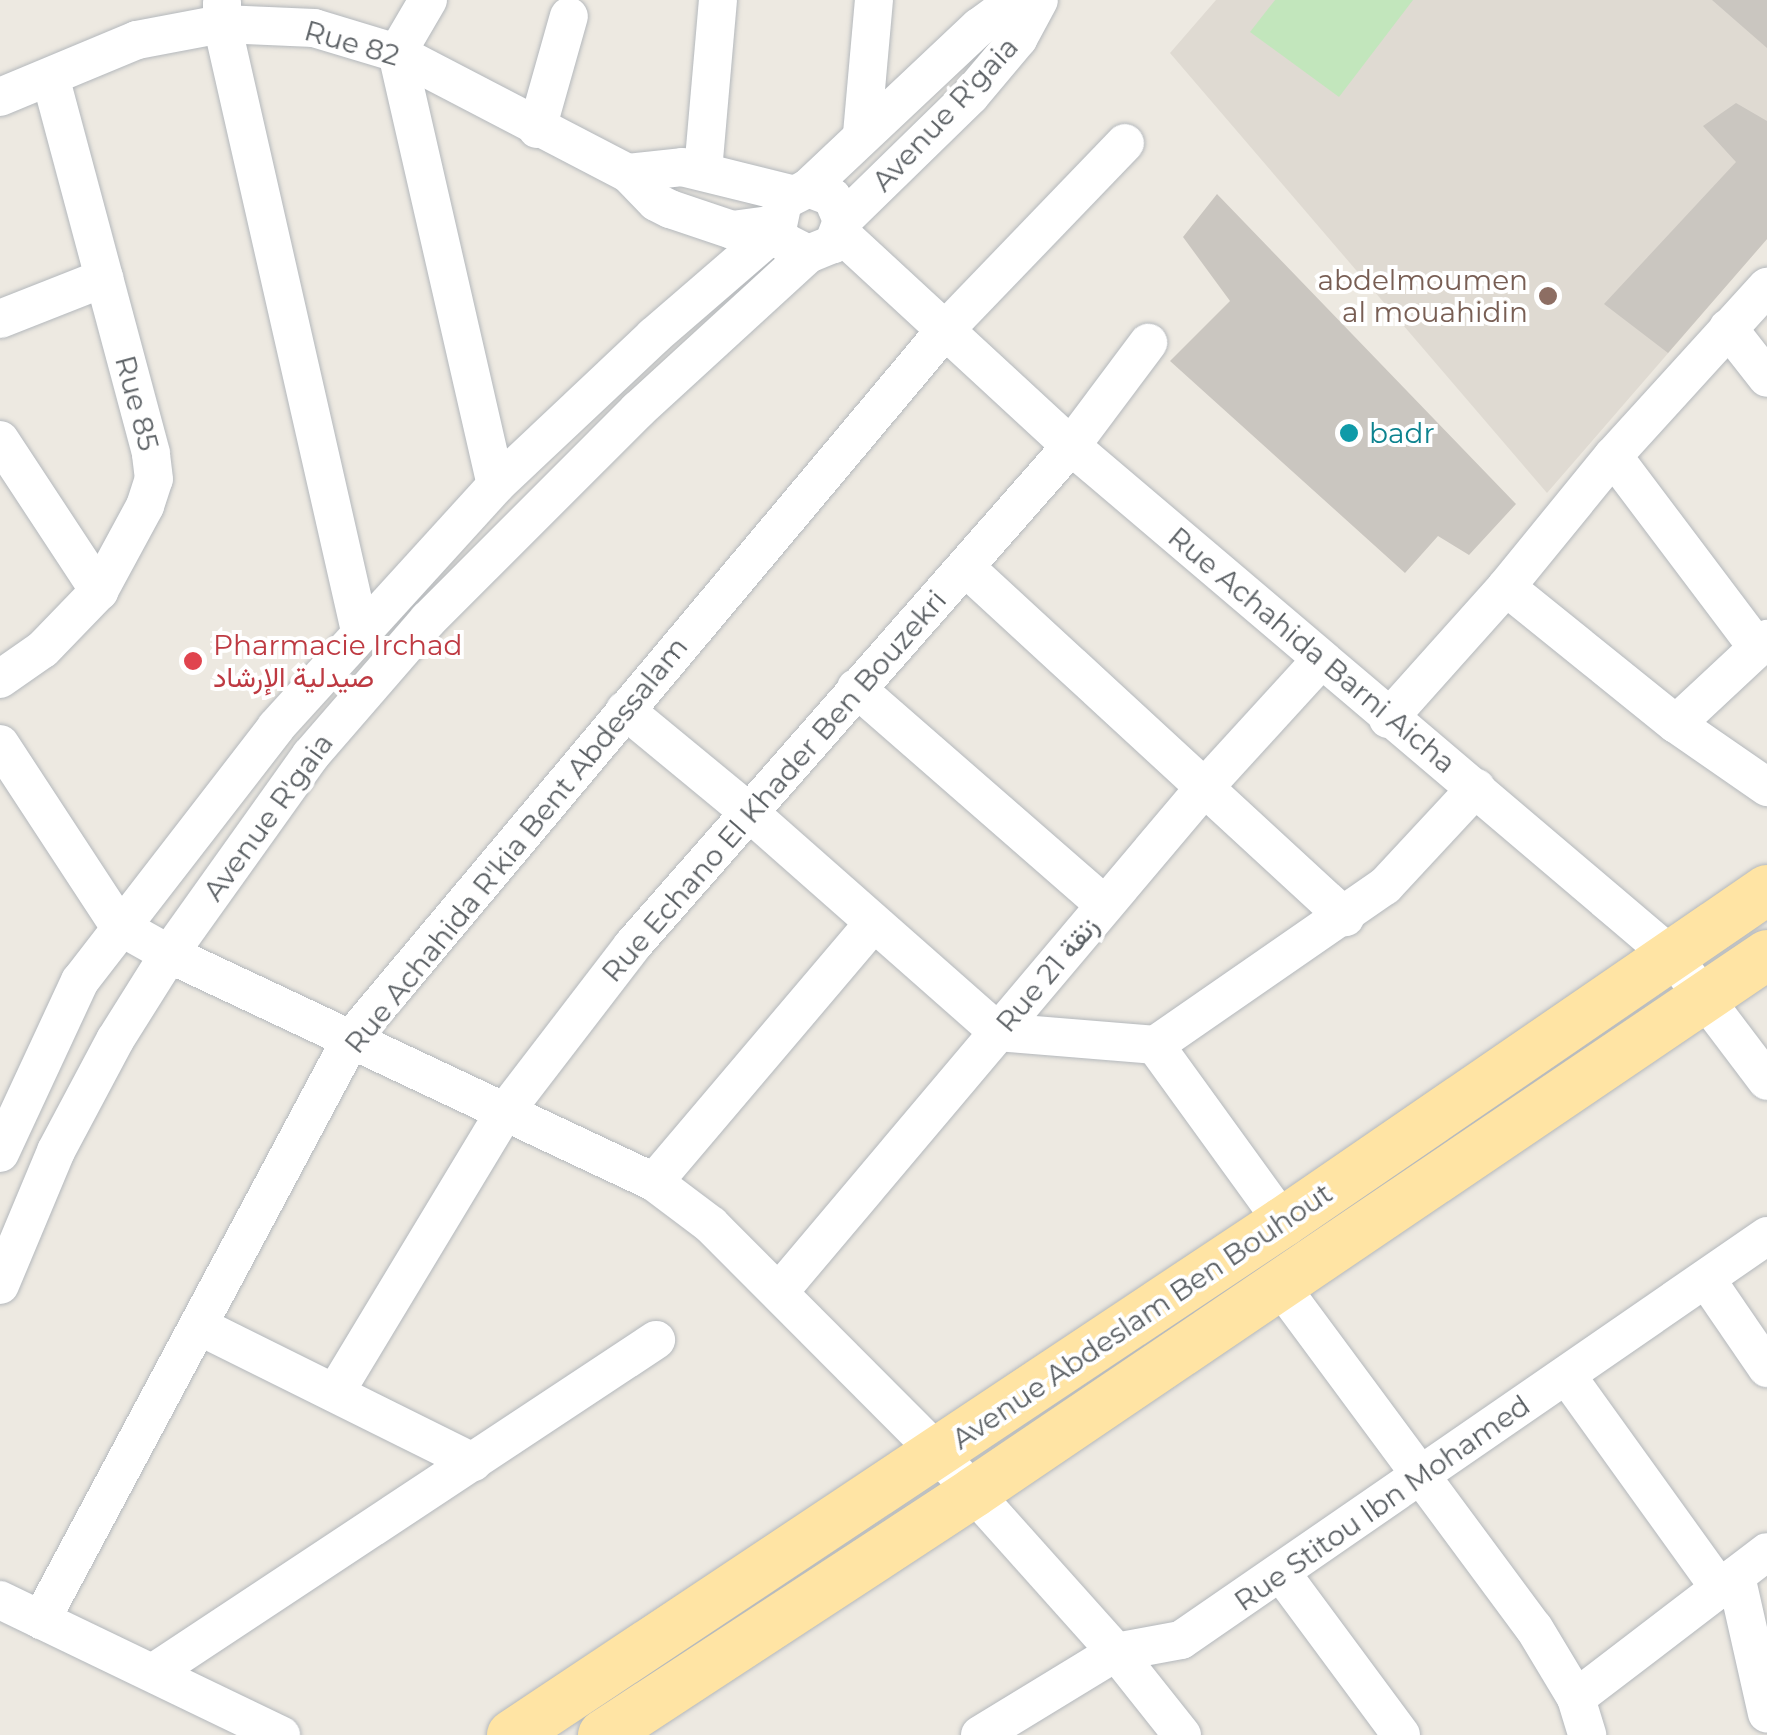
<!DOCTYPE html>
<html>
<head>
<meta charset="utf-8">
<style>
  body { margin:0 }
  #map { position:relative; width:1767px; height:1735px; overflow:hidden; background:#ede9e1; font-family:Montserrat,Vazirmatn,sans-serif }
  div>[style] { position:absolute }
  .education>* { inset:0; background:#dfdad2 }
  .green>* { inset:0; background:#c2e6bc }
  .building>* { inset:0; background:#cac6c0 }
  .roads { filter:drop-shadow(0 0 2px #b4b8bc) drop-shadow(0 0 2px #b4b8bc) }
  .minor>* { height:38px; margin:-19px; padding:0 19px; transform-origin:19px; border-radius:19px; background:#fff }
  .major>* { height:50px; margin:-25px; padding:0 25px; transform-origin:25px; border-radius:25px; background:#ffe4a4 }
  .dots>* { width:28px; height:28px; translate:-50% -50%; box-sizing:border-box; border:5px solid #fff; border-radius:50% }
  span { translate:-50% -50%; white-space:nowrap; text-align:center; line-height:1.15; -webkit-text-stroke:8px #fff; paint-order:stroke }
  .street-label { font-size:28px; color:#5a5f63 }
  .education-label { font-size:28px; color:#785e54 }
  .right { translate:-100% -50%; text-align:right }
  .culture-label { font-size:28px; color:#0d838f }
  .left { translate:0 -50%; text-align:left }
  .health-label { font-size:28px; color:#be3a42 }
</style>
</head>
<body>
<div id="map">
  <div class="education">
    <i style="clip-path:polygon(1216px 0,1767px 0,1767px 239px,1547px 493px,1170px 53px)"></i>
  </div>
  <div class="green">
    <i style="clip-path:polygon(1275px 0,1413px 0,1339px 97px,1250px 32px)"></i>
  </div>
  <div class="building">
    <i style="clip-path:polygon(1712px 0,1767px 0,1767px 48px)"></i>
    <i style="clip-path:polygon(1736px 103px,1767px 121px,1767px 239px,1668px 353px,1604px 304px,1736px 162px,1703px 126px)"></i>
    <i style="clip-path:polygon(1217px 194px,1516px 504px,1469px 555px,1438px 536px,1405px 573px,1170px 361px,1230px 301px,1183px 237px)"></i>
  </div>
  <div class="roads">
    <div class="minor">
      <i style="left:428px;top:0;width:61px;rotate:120.3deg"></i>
      <i style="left:397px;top:53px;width:443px;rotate:77.1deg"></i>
      <i style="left:222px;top:2px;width:22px;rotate:90deg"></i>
      <i style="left:222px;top:24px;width:622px;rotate:77.19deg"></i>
      <i style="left:0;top:97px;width:148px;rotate:-22.6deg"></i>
      <i style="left:137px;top:40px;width:86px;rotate:-10.7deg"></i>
      <i style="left:222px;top:24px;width:92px;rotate:2.5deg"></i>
      <i style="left:314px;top:28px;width:87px;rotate:16.8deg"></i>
      <i style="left:397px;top:53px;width:260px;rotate:27.5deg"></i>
      <i style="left:628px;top:173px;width:40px;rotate:46deg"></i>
      <i style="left:656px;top:202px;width:16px;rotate:27deg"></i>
      <i style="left:670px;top:209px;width:65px;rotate:18.7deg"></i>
      <i style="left:732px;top:230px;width:45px;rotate:-7.6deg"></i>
      <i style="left:537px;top:129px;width:117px;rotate:-74.2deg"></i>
      <i style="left:862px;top:134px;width:135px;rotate:-84.9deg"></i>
      <i style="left:703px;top:171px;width:172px;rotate:-85deg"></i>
      <i style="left:628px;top:173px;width:54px;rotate:-6.3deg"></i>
      <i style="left:682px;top:167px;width:112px;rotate:13.9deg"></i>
      <i style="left:808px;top:188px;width:26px;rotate:21deg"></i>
      <i style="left:832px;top:197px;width:26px;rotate:67deg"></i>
      <i style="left:842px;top:221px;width:25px;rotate:111deg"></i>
      <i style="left:833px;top:244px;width:27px;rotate:158deg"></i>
      <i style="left:808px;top:254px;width:27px;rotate:-153deg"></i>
      <i style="left:784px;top:242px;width:14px;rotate:-120deg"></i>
      <i style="left:777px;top:230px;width:30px;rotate:-78deg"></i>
      <i style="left:783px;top:201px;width:28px;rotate:-27deg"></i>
      <i style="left:808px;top:188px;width:235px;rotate:-43.3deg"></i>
      <i style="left:979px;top:27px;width:46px;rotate:-36.1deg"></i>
      <i style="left:842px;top:221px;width:179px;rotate:-44.3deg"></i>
      <i style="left:970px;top:96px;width:75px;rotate:-49.9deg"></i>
      <i style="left:1018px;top:39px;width:44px;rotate:-61.7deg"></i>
      <i style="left:840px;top:233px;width:314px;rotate:42.7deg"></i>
      <i style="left:1071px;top:446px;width:791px;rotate:40.33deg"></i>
      <i style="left:1674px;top:958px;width:154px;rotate:52.9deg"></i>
      <i style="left:0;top:319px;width:112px;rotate:-21.5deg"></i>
      <i style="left:1728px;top:328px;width:63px;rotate:52deg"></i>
      <i style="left:0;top:440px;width:181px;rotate:56.7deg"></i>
      <i style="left:1613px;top:456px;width:239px;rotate:53deg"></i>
      <i style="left:965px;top:567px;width:517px;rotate:42.65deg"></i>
      <i style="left:1506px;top:587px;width:218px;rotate:38.9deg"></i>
      <i style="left:1676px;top:724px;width:111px;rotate:34.7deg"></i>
      <i style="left:0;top:679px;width:52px;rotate:-34.9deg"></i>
      <i style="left:43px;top:649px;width:81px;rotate:-46deg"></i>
      <i style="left:99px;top:591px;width:97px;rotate:-61.6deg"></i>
      <i style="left:145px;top:506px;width:28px;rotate:-72deg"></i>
      <i style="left:154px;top:479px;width:26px;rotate:-97deg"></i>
      <i style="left:151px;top:453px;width:387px;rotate:-105deg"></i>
      <i style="left:856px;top:688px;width:330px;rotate:41.1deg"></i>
      <i style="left:625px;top:710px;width:163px;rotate:39.5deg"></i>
      <i style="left:751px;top:814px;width:329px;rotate:41.4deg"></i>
      <i style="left:998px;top:1032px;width:158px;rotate:4.7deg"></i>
      <i style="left:1388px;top:719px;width:177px;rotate:-48.2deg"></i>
      <i style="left:1506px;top:587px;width:169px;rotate:-50.8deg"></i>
      <i style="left:1613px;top:456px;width:229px;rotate:-47.7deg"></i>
      <i style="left:1676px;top:724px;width:125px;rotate:-43deg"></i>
      <i style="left:0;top:744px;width:217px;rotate:56.8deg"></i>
      <i style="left:119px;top:926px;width:57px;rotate:29.2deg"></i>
      <i style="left:169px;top:954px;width:536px;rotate:25.18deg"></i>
      <i style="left:654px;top:1182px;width:71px;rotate:37deg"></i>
      <i style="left:711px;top:1225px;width:322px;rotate:45.1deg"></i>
      <i style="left:938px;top:1453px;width:267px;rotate:48.2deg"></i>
      <i style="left:1116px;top:1652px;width:106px;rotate:51.5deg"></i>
      <i style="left:1155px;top:1045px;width:280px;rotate:-34.7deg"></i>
      <i style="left:1385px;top:886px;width:134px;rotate:-47.1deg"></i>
      <i style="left:1155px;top:1045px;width:218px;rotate:54.1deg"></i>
      <i style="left:0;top:1153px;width:190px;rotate:-65.1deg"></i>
      <i style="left:80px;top:981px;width:321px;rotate:-52.3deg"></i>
      <i style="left:276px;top:727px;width:327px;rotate:-47.7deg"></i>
      <i style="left:496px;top:485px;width:217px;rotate:-43.3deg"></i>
      <i style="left:654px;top:336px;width:162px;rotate:-40.8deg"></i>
      <i style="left:654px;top:1182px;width:338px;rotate:-49.7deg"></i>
      <i style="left:1706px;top:1279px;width:108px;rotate:55.6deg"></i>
      <i style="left:1279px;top:1284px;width:428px;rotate:53.5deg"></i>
      <i style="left:1534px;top:1628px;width:82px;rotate:59deg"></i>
      <i style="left:1576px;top:1698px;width:39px;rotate:73deg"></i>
      <i style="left:0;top:1285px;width:145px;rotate:-67.3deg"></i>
      <i style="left:56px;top:1151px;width:126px;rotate:-62deg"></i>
      <i style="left:115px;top:1040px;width:102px;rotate:-57.9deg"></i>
      <i style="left:169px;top:954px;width:244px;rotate:-54.5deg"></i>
      <i style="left:311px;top:755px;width:179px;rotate:-49.1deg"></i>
      <i style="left:428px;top:620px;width:297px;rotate:-45deg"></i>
      <i style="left:638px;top:410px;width:231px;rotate:-42.5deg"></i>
      <i style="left:779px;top:1292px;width:659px;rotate:-49.86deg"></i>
      <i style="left:1204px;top:788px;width:172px;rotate:-47.6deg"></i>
      <i style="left:201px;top:1327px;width:304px;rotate:26.4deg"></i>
      <i style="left:1567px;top:1376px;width:262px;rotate:54.3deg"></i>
      <i style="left:335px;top:1393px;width:327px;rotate:-58.9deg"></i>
      <i style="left:504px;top:1113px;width:210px;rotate:-52.5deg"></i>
      <i style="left:632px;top:946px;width:665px;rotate:-48.72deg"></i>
      <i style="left:1071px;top:446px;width:129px;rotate:-53.2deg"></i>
      <i style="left:1282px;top:1574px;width:200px;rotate:53.5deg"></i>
      <i style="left:1736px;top:1576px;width:141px;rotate:77.3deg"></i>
      <i style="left:0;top:1600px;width:312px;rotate:25.7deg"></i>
      <i style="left:41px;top:1620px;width:659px;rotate:-61.92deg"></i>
      <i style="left:351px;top:1039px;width:926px;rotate:-50.04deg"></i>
      <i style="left:946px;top:329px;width:258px;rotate:-46.1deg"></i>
      <i style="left:154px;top:1672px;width:602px;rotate:-33.48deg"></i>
      <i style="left:1576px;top:1698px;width:240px;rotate:-37.4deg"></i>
      <i style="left:980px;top:1735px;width:159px;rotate:-31.4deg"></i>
      <i style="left:1116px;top:1652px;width:66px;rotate:-10.5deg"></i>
      <i style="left:1181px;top:1640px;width:712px;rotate:-34.58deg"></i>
    </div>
    <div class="major">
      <i style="left:512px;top:1735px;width:926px;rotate:-33.64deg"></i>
      <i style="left:1283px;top:1222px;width:587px;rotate:-34.45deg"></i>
      <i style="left:603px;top:1735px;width:443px;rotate:-33.2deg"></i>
      <i style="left:974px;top:1492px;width:958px;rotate:-34.1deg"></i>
    </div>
  </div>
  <div class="dots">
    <i style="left:1548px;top:296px;background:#8d6e63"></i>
    <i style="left:1349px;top:433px;background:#0f9aa8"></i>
    <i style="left:193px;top:661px;background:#e0444e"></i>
  </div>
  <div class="street-label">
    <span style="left:352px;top:43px;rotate:16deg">Rue 82</span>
    <span style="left:945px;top:114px;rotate:-47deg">Avenue R'gaia</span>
    <span style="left:137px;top:403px;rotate:75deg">Rue 85</span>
    <span style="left:1312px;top:650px;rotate:40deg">Rue Achahida Barni Aicha</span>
    <span style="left:774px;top:786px;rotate:-49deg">Rue Echano El Khader Ben Bouzekri</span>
    <span style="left:268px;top:817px;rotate:-54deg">Avenue R'gaia</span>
    <span style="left:516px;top:845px;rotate:-51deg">Rue Achahida R'kia Bent Abdessalam</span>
    <span style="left:1047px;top:974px;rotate:-50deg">Rue 21 زنقة</span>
    <span style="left:1142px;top:1316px;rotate:-34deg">Avenue Abdeslam Ben Bouhout</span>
    <span style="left:1382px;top:1503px;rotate:-35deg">Rue Stitou Ibn Mohamed</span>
  </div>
  <div class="education-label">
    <span class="right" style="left:1528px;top:296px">abdelmoumen<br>al mouahidin</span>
  </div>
  <div class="culture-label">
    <span class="left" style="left:1369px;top:433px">badr</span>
  </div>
  <div class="health-label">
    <span class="left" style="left:213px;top:661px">Pharmacie Irchad<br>صيدلية الإرشاد</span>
  </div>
</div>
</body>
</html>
